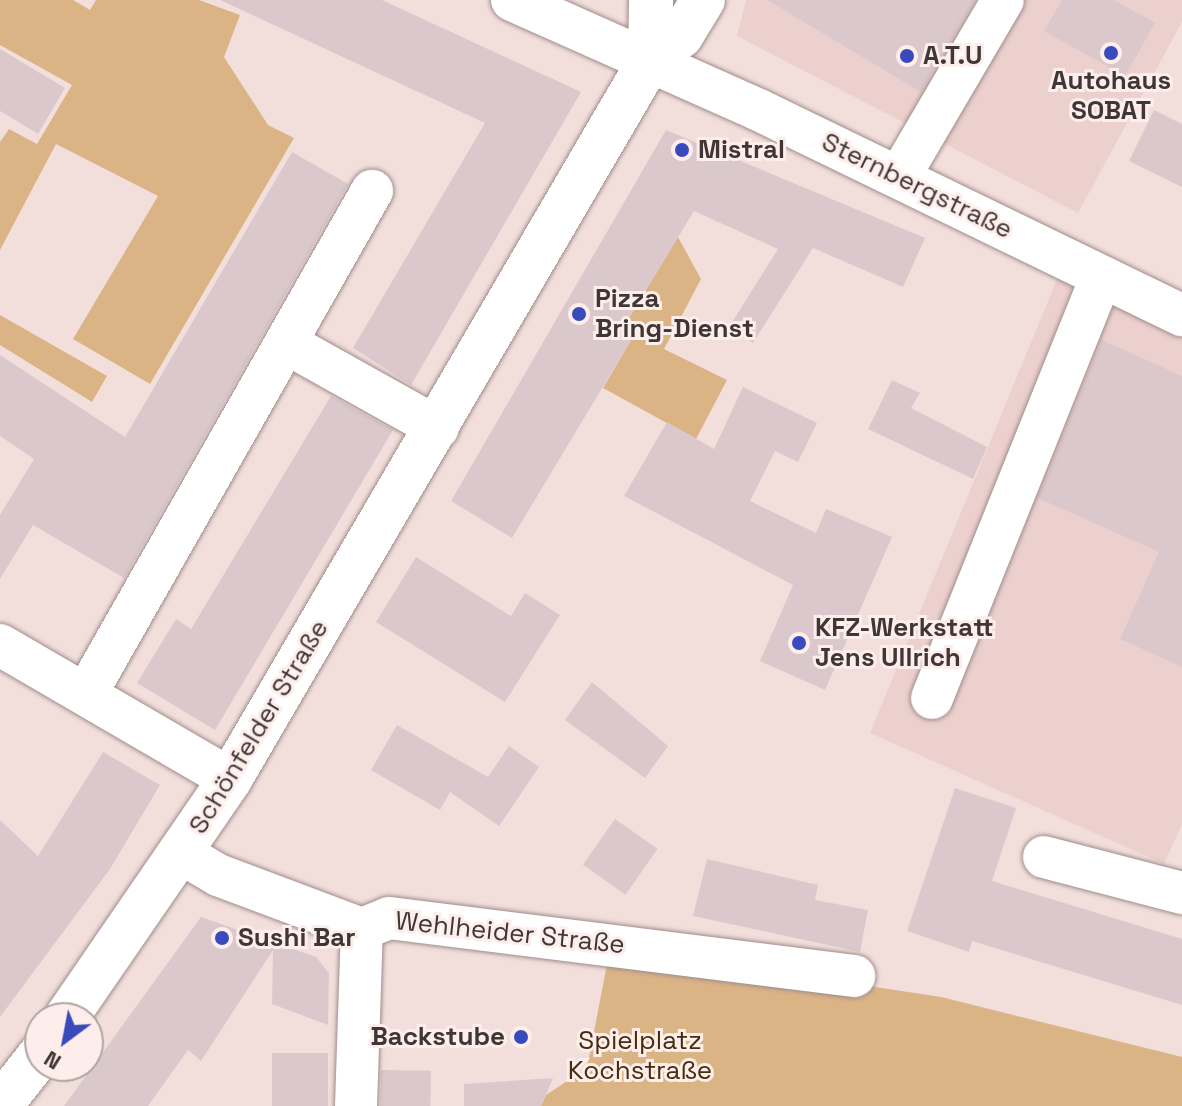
<!DOCTYPE html>
<html>
<head>
<meta charset="utf-8">
<style>
  body { margin:0 }
  #map { position:relative; width:1182px; height:1106px; overflow:hidden; background:#f2dfdc; font-family:"Space Grotesk",sans-serif }
  div>[style] { position:absolute }
  .built>* { inset:0; background:#ebd0cd }
  .green>* { inset:0; background:#dbb486 }
  .building>* { inset:0; background:#dbc8cd; transform-origin:0 0 }
  .roads { filter:drop-shadow(0 0 2px #9f8d8b) drop-shadow(0 0 2px #9f8d8b) }
  .minor>* { height:42px; margin:-21px; padding:0 21px; transform-origin:21px; border-radius:21px; background:#fff }
  .major>* { height:44px; margin:-22px; padding:0 22px; transform-origin:22px; border-radius:22px; background:#fff }
  .dots>* { width:22px; height:22px; translate:-50% -50%; box-sizing:border-box; border:4px solid #fdedeb; border-radius:50% }
  span { translate:-50% -50%; white-space:nowrap; text-align:center; line-height:1.15; -webkit-text-stroke:6px #fdedeb; paint-order:stroke }
  .poi-label { font-size:26px; color:#3f3736; font-weight:700 }
  .left { translate:0 -50%; text-align:left }
  .right { translate:-100% -50%; text-align:right }
  .street-label { font-size:26px; color:#3f3736 }
  .park-label { font-size:26px; color:#452e0e }
  .north { position:absolute; left:24px; top:1002px; width:80px; height:80px; box-sizing:border-box; background:#fdedeb; border:2px solid #b1a4a3; border-radius:50%; rotate:212deg; font-size:22px; font-weight:700; line-height:32px; text-align:center; color:#3f3736 }
  .north::after { content:''; display:block; margin:auto; width:28px; height:36px; background:#394abd; clip-path:polygon(50% 0,100% 100%,50% 72%,0 100%) }
</style>
</head>
<body>
<div id="map">
  <div class="built">
    <i style="clip-path:polygon(746px 0,1182px 0,1182px 22px,1078px 213px,737px 36px)"></i>
    <i style="clip-path:polygon(1058px 277px,1182px 336px,1182px 824px,1164px 864px,870px 733px)"></i>
  </div>
  <div class="green">
    <i style="clip-path:polygon(0 0,73px 0,90px 10px,96px 0,199px 0,240px 15px,224px 57px,268px 125px,294px 138px,150px 384px,73px 339px,158px 196px,56px 144px,0 250px,0 142px,9px 129px,37px 144px,72px 85px,0 45px)"></i>
    <i style="clip-path:polygon(678px 237px,701px 279px,664px 349px,727px 380px,696px 439px,603px 388px,634px 335px,623px 328px)"></i>
    <i style="clip-path:polygon(0 315px,107px 376px,92px 402px,0 345px)"></i>
    <i style="clip-path:polygon(671px 956px,941px 997px,1182px 1057px,1182px 1106px,541px 1106px,546px 1095px,587px 1068px,607px 964px)"></i>
  </div>
  <div class="building">
    <i style="clip-path:polygon(220px 0,382px 0,581px 92px,411px 385px,353px 348px,485px 123px)"></i>
    <i style="clip-path:polygon(767px 0,975px 0,921px 92px)"></i>
    <i style="clip-path:polygon(1062px 0,1114px 0,1155px 23px,1125px 76px,1044px 31px)"></i>
    <i style="clip-path:polygon(0 49px,65px 88px,38px 134px,0 111px)"></i>
    <i style="clip-path:polygon(1154px 110px,1182px 124px,1182px 187px,1129px 161px)"></i>
    <i style="clip-path:polygon(666px 130px,925px 238px,903px 287px,813px 248px,753px 343px,729px 327px,778px 249px,694px 211px,623px 328px,634px 335px,512px 538px,451px 501px)"></i>
    <i style="clip-path:polygon(292px 152px,348px 184px,124px 578px,33px 525px,0 579px,0 515px,34px 459px,0 436px,0 355px,125px 437px)"></i>
    <i style="clip-path:polygon(1102px 340px,1182px 376px,1182px 667px,1120px 639px,1159px 552px,1038px 498px)"></i>
    <i style="clip-path:polygon(892px 380px,920px 393px,911px 408px,987px 447px,973px 479px,868px 429px)"></i>
    <i style="clip-path:polygon(743px 387px,817px 423px,798px 462px,775px 451px,750px 501px,816px 533px,826px 509px,892px 537px,825px 690px,760px 661px,793px 585px,624px 496px,667px 422px,714px 449px)"></i>
    <i style="clip-path:polygon(331px 396px,393px 430px,215px 730px,137px 683px,176px 619px,191px 629px)"></i>
    <i style="clip-path:polygon(416px 557px,511px 616px,525px 593px,560px 615px,505px 702px,376px 622px)"></i>
    <i style="clip-path:polygon(592px 682px,668px 746px,645px 778px,565px 720px)"></i>
    <i style="clip-path:polygon(397px 725px,488px 777px,509px 746px,539px 767px,499px 826px,450px 792px,440px 810px,371px 770px)"></i>
    <i style="clip-path:polygon(103px 752px,160px 785px,110px 869px,0 1017px,0 820px,38px 856px)"></i>
    <i style="clip-path:polygon(955px 788px,1016px 808px,992px 881px,1182px 939px,1182px 1005px,972px 941px,969px 952px,907px 931px)"></i>
    <i style="left:615px;top:819px;width:52px;height:56px;rotate:35deg"></i>
    <i style="clip-path:polygon(707px 859px,818px 885px,815px 900px,868px 910px,860px 952px,693px 916px)"></i>
    <i style="clip-path:polygon(201px 917px,316px 957px,329px 973px,328px 1025px,272px 1004px,273px 950px,201px 1061px,188px 1050px,148px 1106px,64px 1106px)"></i>
    <i style="left:272px;top:1053px;width:56px;height:53px"></i>
    <i style="left:381px;top:1070px;width:50px;height:36px;rotate:1deg"></i>
    <i style="clip-path:polygon(553px 1078px,541px 1106px,464px 1106px,464px 1084px)"></i>
  </div>
  <div class="roads">
    <div class="minor">
      <i style="left:512px;top:0;width:270px;rotate:24deg"></i>
      <i style="left:759px;top:110px;width:470px;rotate:25.9deg"></i>
      <i style="left:899px;top:177px;width:205px;rotate:-59.6deg"></i>
      <i style="left:286px;top:343px;width:174px;rotate:29.2deg"></i>
      <i style="left:0;top:645px;width:266px;rotate:30.2deg"></i>
      <i style="left:86px;top:694px;width:579px;rotate:-60.38deg"></i>
      <i style="left:932px;top:698px;width:454px;rotate:-68.1deg"></i>
      <i style="left:181px;top:853px;width:43px;rotate:30.7deg"></i>
      <i style="left:218px;top:875px;width:154px;rotate:20.6deg"></i>
      <i style="left:362px;top:929px;width:29px;rotate:-22deg"></i>
      <i style="left:389px;top:918px;width:469px;rotate:7.1deg"></i>
      <i style="left:1044px;top:857px;width:143px;rotate:14.6deg"></i>
      <i style="left:356px;top:1106px;width:177px;rotate:-88.1deg"></i>
    </div>
    <div class="major">
      <i style="left:650px;top:60px;width:60px;rotate:-89deg"></i>
      <i style="left:66px;top:1018px;width:290px;rotate:-55.5deg"></i>
      <i style="left:230px;top:779px;width:833px;rotate:-59.71deg"></i>
      <i style="left:650px;top:60px;width:39px;rotate:-38deg"></i>
      <i style="left:681px;top:36px;width:42px;rotate:-58.6deg"></i>
      <i style="left:0;top:1106px;width:65px;rotate:-51.9deg"></i>
    </div>
  </div>
  <div class="dots">
    <i style="left:1111px;top:53px;background:#394abd"></i>
    <i style="left:907px;top:56px;background:#394abd"></i>
    <i style="left:682px;top:150px;background:#394abd"></i>
    <i style="left:579px;top:314px;background:#394abd"></i>
    <i style="left:799px;top:643px;background:#394abd"></i>
    <i style="left:222px;top:938px;background:#394abd"></i>
    <i style="left:521px;top:1037px;background:#394abd"></i>
  </div>
  <div class="poi-label">
    <span class="left" style="left:923px;top:56px">A.T.U</span>
    <span style="left:1111px;top:96px">Autohaus<br>SOBAT</span>
    <span class="left" style="left:698px;top:150px">Mistral</span>
    <span class="left" style="left:595px;top:314px">Pizza<br>Bring-Dienst</span>
    <span class="left" style="left:815px;top:643px">KFZ-Werkstatt<br>Jens Ullrich</span>
    <span class="left" style="left:238px;top:938px">Sushi Bar</span>
    <span class="right" style="left:505px;top:1037px">Backstube</span>
  </div>
  <div class="street-label">
    <span style="left:917px;top:186px;rotate:26deg">Sternbergstraße</span>
    <span style="left:259px;top:727px;rotate:-59deg">Schönfelder Straße</span>
    <span style="left:510px;top:933px;rotate:6deg">Wehlheider Straße</span>
  </div>
  <div class="park-label">
    <span style="left:640px;top:1056px">Spielplatz<br>Kochstraße</span>
  </div>
  <div class="north">N</div>
</div>
</body>
</html>
